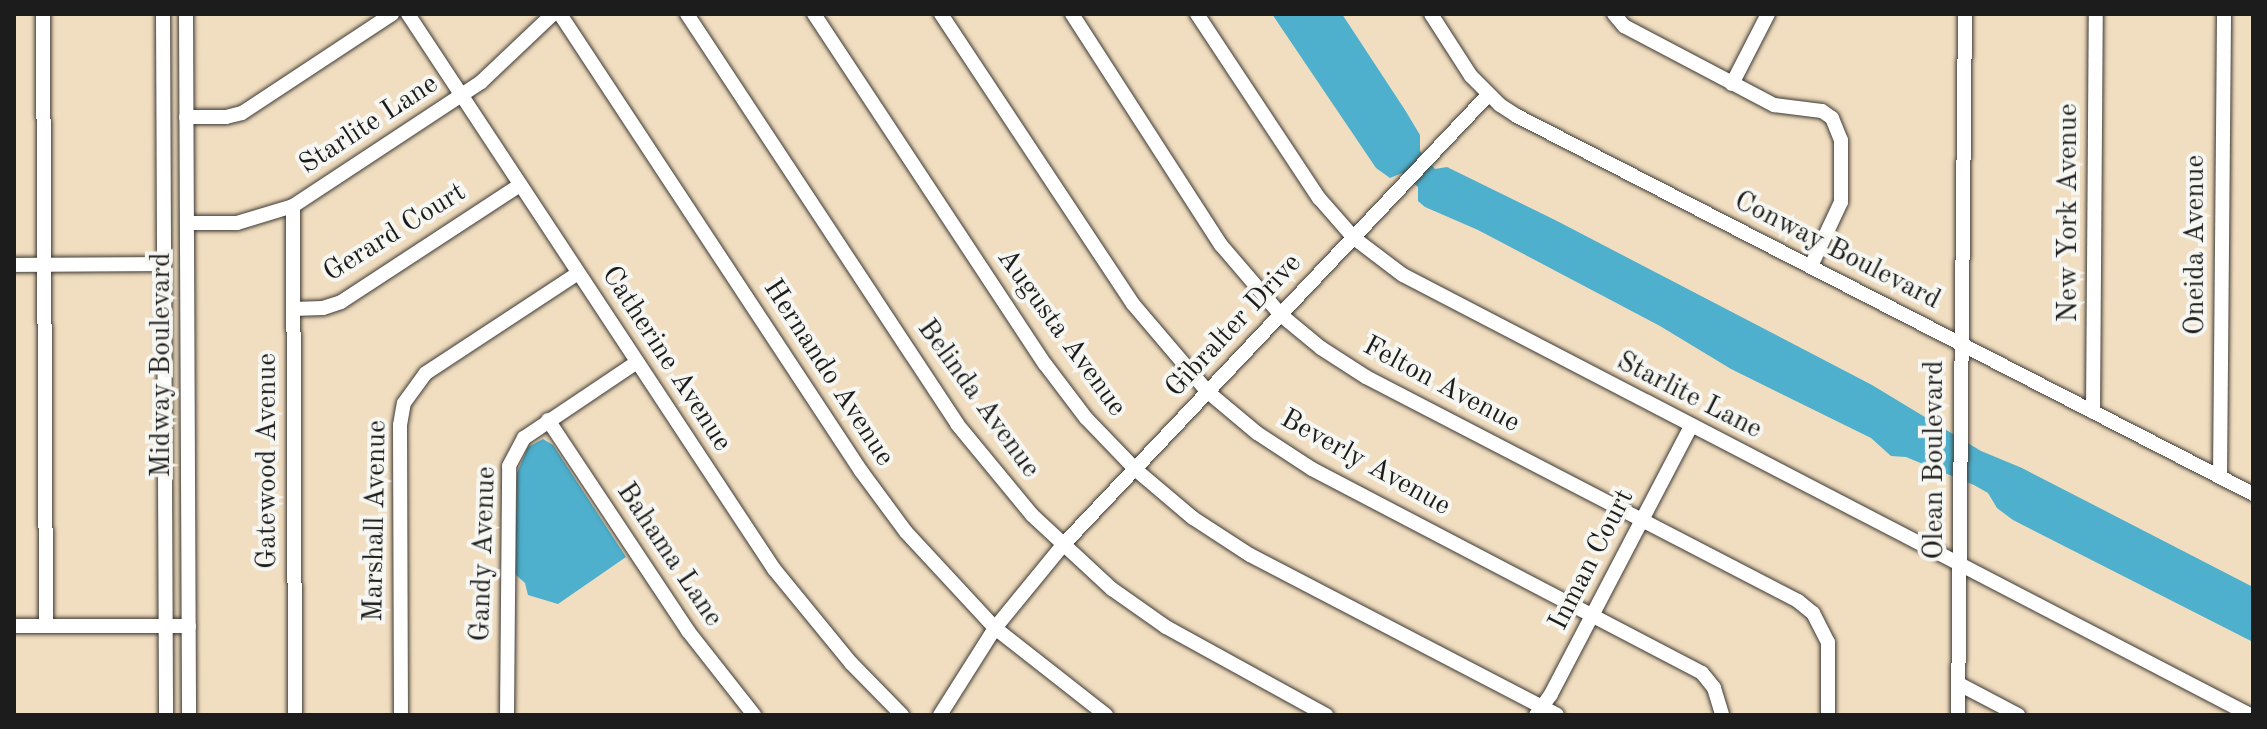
<!DOCTYPE html>
<html>
<head>
<meta charset="utf-8">
<style>
  body { margin:0 }
  #map { position:relative; width:2267px; height:729px; overflow:hidden; background:#f1ddbf; font-family:"Old Standard TT",serif }
  div>[style] { position:absolute }
  .water>* { inset:0; background:#4eb0cd }
  .roads { filter:drop-shadow(0 0 2px #3c3934) drop-shadow(0 0 2px #3c3934) }
  .minor>* { height:14px; margin:-7px; padding:0 7px; transform-origin:7px; border-radius:7px; background:#fff }
  span { translate:-50% -50%; white-space:nowrap; text-align:center; line-height:1.15; -webkit-text-stroke:8px #f6f6f2; paint-order:stroke }
  .street-label { font-size:28px; color:#1c1c1c }
  .frame { position:absolute; inset:0; border:16px solid #1c1c1c; pointer-events:none }
</style>
</head>
<body>
<div id="map">
  <div class="water">
    <i style="clip-path:polygon(1272px 14px,1342px 14px,1405px 110px,1420px 135px,1420px 151px,1435px 169px,1447px 167px,1557px 221px,1872px 385px,1981px 451px,2022px 468px,2253px 587px,2253px 642px,2013px 520px,1997px 508px,1988px 493px,1974px 485px,1906px 457px,1891px 456px,1871px 438px,1731px 369px,1660px 326px,1478px 230px,1425px 207px,1418px 201px,1418px 187px,1402px 173px,1390px 178px,1376px 168px)"></i>
    <i style="clip-path:polygon(543px 439px,553px 445px,626px 557px,558px 604px,528px 595px,525px 583px,515px 574px,517px 473px,528px 447px)"></i>
  </div>
  <div class="roads">
    <div class="minor">
      <i style="left:43px;top:14px;width:612px;rotate:89.72deg"></i>
      <i style="left:163px;top:14px;width:701px;rotate:89.75deg"></i>
      <i style="left:186px;top:14px;width:701px;rotate:89.75deg"></i>
      <i style="left:408px;top:14px;width:665px;rotate:56.6deg"></i>
      <i style="left:774px;top:569px;width:122px;rotate:50.7deg"></i>
      <i style="left:851px;top:663px;width:73px;rotate:45.6deg"></i>
      <i style="left:560px;top:14px;width:547px;rotate:56.63deg"></i>
      <i style="left:861px;top:471px;width:76px;rotate:53.6deg"></i>
      <i style="left:906px;top:532px;width:131px;rotate:47.2deg"></i>
      <i style="left:995px;top:628px;width:141px;rotate:38.1deg"></i>
      <i style="left:687px;top:14px;width:491px;rotate:56.6deg"></i>
      <i style="left:957px;top:424px;width:118px;rotate:50.5deg"></i>
      <i style="left:1032px;top:515px;width:109px;rotate:42.8deg"></i>
      <i style="left:1112px;top:589px;width:66px;rotate:35.1deg"></i>
      <i style="left:1166px;top:627px;width:183px;rotate:28.8deg"></i>
      <i style="left:814px;top:14px;width:419px;rotate:56.6deg"></i>
      <i style="left:1045px;top:364px;width:68px;rotate:52.8deg"></i>
      <i style="left:1086px;top:418px;width:71px;rotate:46.1deg"></i>
      <i style="left:1135px;top:469px;width:76px;rotate:40.2deg"></i>
      <i style="left:1193px;top:518px;width:68px;rotate:33deg"></i>
      <i style="left:1250px;top:555px;width:346px;rotate:27.5deg"></i>
      <i style="left:941px;top:14px;width:348px;rotate:56.5deg"></i>
      <i style="left:1133px;top:304px;width:116px;rotate:49.6deg"></i>
      <i style="left:1208px;top:392px;width:64px;rotate:39.9deg"></i>
      <i style="left:1257px;top:433px;width:66px;rotate:33.2deg"></i>
      <i style="left:1312px;top:469px;width:440px;rotate:27.6deg"></i>
      <i style="left:1702px;top:673px;width:19px;rotate:51deg"></i>
      <i style="left:1714px;top:688px;width:28px;rotate:73deg"></i>
      <i style="left:1072px;top:14px;width:275px;rotate:57.2deg"></i>
      <i style="left:1221px;top:245px;width:92px;rotate:49.4deg"></i>
      <i style="left:1281px;top:315px;width:52px;rotate:39.5deg"></i>
      <i style="left:1321px;top:348px;width:54px;rotate:32.8deg"></i>
      <i style="left:1366px;top:377px;width:487px;rotate:27.4deg"></i>
      <i style="left:1798px;top:601px;width:19px;rotate:39deg"></i>
      <i style="left:1813px;top:613px;width:33px;rotate:63deg"></i>
      <i style="left:1828px;top:642px;width:73px;rotate:90deg"></i>
      <i style="left:1197px;top:14px;width:221px;rotate:56.5deg"></i>
      <i style="left:1319px;top:198px;width:53px;rotate:48.8deg"></i>
      <i style="left:1354px;top:238px;width:61px;rotate:37.1deg"></i>
      <i style="left:1403px;top:275px;width:954px;rotate:27.45deg"></i>
      <i style="left:1431px;top:14px;width:74px;rotate:57.2deg"></i>
      <i style="left:1471px;top:76px;width:41px;rotate:45deg"></i>
      <i style="left:1500px;top:105px;width:20px;rotate:33deg"></i>
      <i style="left:1517px;top:116px;width:827px;rotate:27.18deg"></i>
      <i style="left:1614px;top:14px;width:16px;rotate:50deg"></i>
      <i style="left:1624px;top:26px;width:170px;rotate:27.8deg"></i>
      <i style="left:1774px;top:105px;width:48px;rotate:7.1deg"></i>
      <i style="left:1822px;top:111px;width:12px;rotate:35deg"></i>
      <i style="left:1832px;top:118px;width:24px;rotate:68deg"></i>
      <i style="left:1841px;top:140px;width:62px;rotate:90deg"></i>
      <i style="left:1841px;top:202px;width:71px;rotate:115.1deg"></i>
      <i style="left:1732px;top:84px;width:79px;rotate:-62.8deg"></i>
      <i style="left:186px;top:117px;width:40px"></i>
      <i style="left:226px;top:117px;width:16px;rotate:-14deg"></i>
      <i style="left:242px;top:113px;width:180px;rotate:-33.4deg"></i>
      <i style="left:293px;top:206px;width:509px;rotate:89.77deg"></i>
      <i style="left:187px;top:223px;width:50px"></i>
      <i style="left:237px;top:223px;width:59px;rotate:-16.9deg"></i>
      <i style="left:293px;top:206px;width:225px;rotate:-33.4deg"></i>
      <i style="left:481px;top:82px;width:99px;rotate:-43.4deg"></i>
      <i style="left:14px;top:265px;width:149px;rotate:-0.4deg"></i>
      <i style="left:293px;top:309px;width:30px;rotate:-2deg"></i>
      <i style="left:323px;top:308px;width:19px;rotate:-18deg"></i>
      <i style="left:341px;top:302px;width:214px;rotate:-33.2deg"></i>
      <i style="left:2093px;top:412px;width:398px;rotate:-89.6deg"></i>
      <i style="left:548px;top:420px;width:253px;rotate:56.4deg"></i>
      <i style="left:688px;top:631px;width:107px;rotate:51.8deg"></i>
      <i style="left:2220px;top:477px;width:463px;rotate:-89.5deg"></i>
      <i style="left:14px;top:626px;width:175px"></i>
      <i style="left:1959px;top:684px;width:67px;rotate:27.7deg"></i>
      <i style="left:401px;top:715px;width:290px;rotate:-90.2deg"></i>
      <i style="left:400px;top:425px;width:22px;rotate:-80deg"></i>
      <i style="left:404px;top:403px;width:37px;rotate:-54deg"></i>
      <i style="left:426px;top:373px;width:182px;rotate:-33.3deg"></i>
      <i style="left:507px;top:715px;width:249px;rotate:-89.5deg"></i>
      <i style="left:509px;top:466px;width:32px;rotate:-62deg"></i>
      <i style="left:524px;top:438px;width:136px;rotate:-33.9deg"></i>
      <i style="left:940px;top:715px;width:103px;rotate:-57.7deg"></i>
      <i style="left:995px;top:628px;width:106px;rotate:-50.7deg"></i>
      <i style="left:1062px;top:546px;width:620px;rotate:-46.63deg"></i>
      <i style="left:1536px;top:715px;width:26px;rotate:-54deg"></i>
      <i style="left:1551px;top:694px;width:302px;rotate:-62.4deg"></i>
      <i style="left:1958px;top:715px;width:701px;rotate:-89.43deg"></i>
    </div>
  </div>
  <div class="street-label">
    <span style="left:369px;top:125px;rotate:-33deg">Starlite Lane</span>
    <span style="left:2069px;top:213px;rotate:-90deg">New York Avenue</span>
    <span style="left:395px;top:233px;rotate:-32deg">Gerard Court</span>
    <span style="left:2196px;top:245px;rotate:-90deg">Oneida Avenue</span>
    <span style="left:1837px;top:251px;rotate:27deg">Conway Boulevard</span>
    <span style="left:1234px;top:326px;rotate:-47deg">Gibralter Drive</span>
    <span style="left:1061px;top:333px;rotate:54deg">Augusta Avenue</span>
    <span style="left:666px;top:359px;rotate:57deg">Catherine Avenue</span>
    <span style="left:162px;top:365px;rotate:-90deg">Midway Boulevard</span>
    <span style="left:828px;top:373px;rotate:57deg">Hernando Avenue</span>
    <span style="left:1441px;top:385px;rotate:28deg">Felton Avenue</span>
    <span style="left:1689px;top:396px;rotate:27deg">Starlite Lane</span>
    <span style="left:978px;top:399px;rotate:54deg">Belinda Avenue</span>
    <span style="left:1935px;top:460px;rotate:-90deg">Olean Boulevard</span>
    <span style="left:268px;top:461px;rotate:-90deg">Gatewood Avenue</span>
    <span style="left:1365px;top:463px;rotate:29deg">Beverly Avenue</span>
    <span style="left:376px;top:521px;rotate:-89deg">Marshall Avenue</span>
    <span style="left:484px;top:554px;rotate:-88deg">Gandy Avenue</span>
    <span style="left:669px;top:555px;rotate:56deg">Bahama Lane</span>
    <span style="left:1592px;top:560px;rotate:-63deg">Inman Court</span>
  </div>
  <div class="frame"></div>
</div>
</body>
</html>
